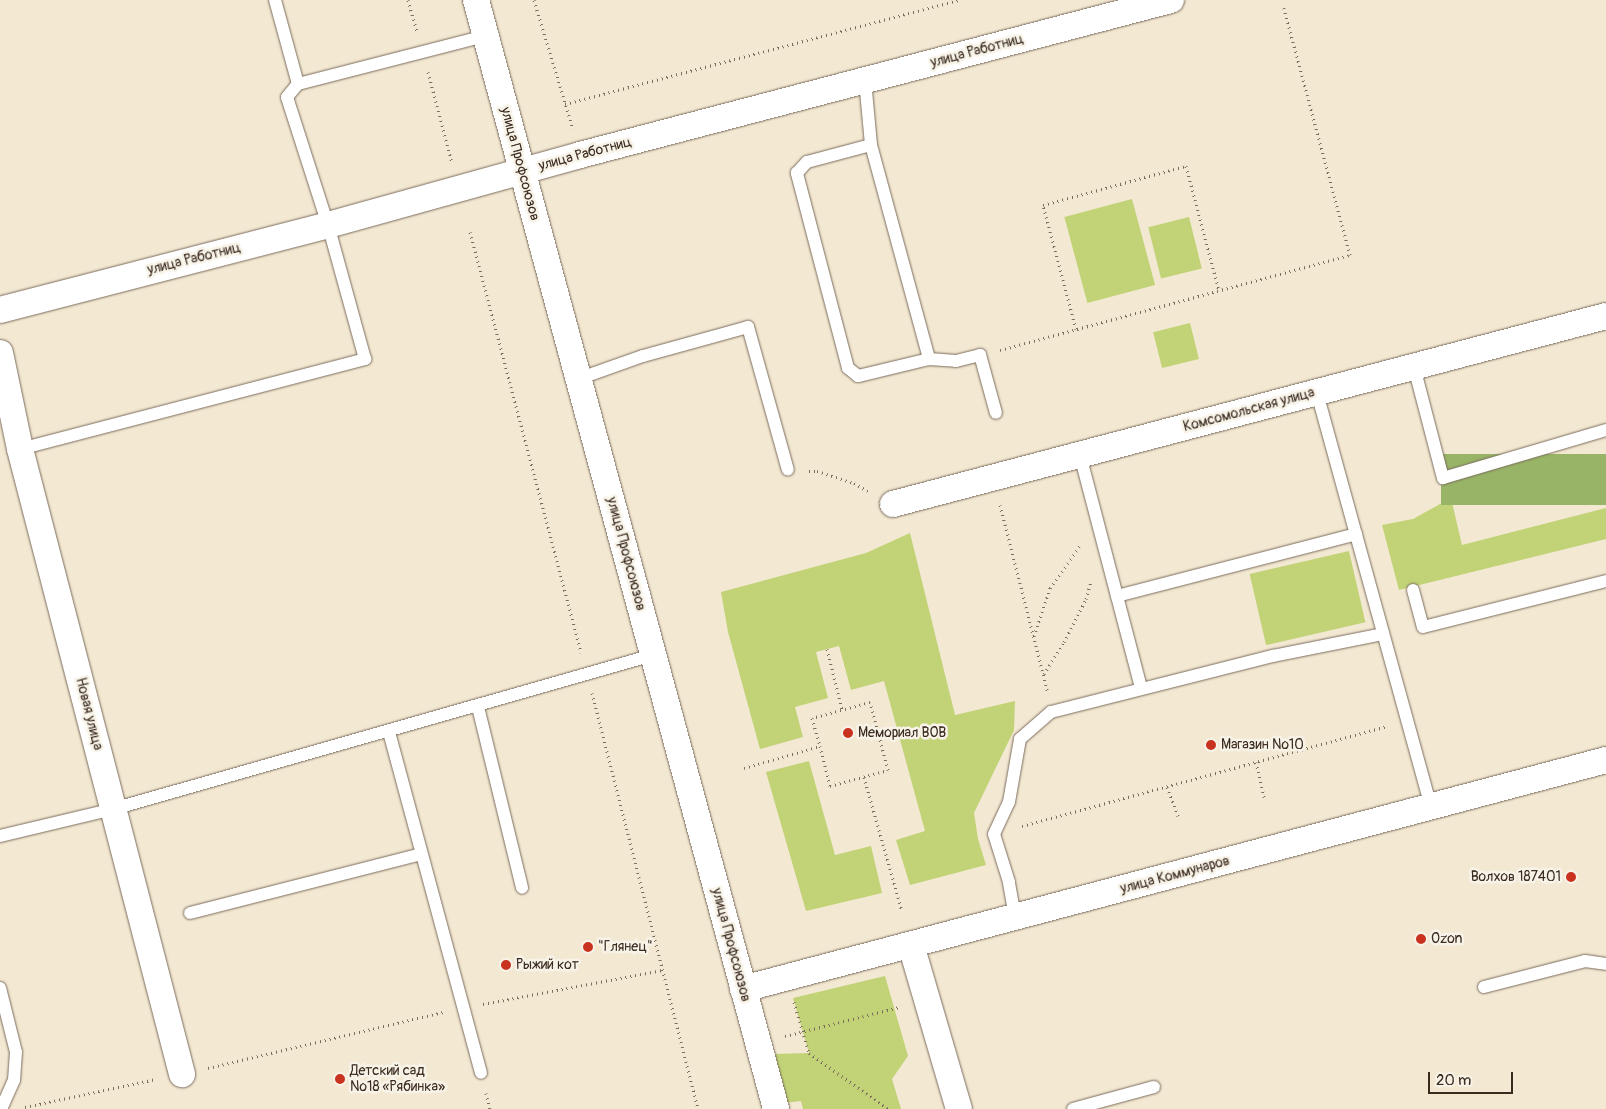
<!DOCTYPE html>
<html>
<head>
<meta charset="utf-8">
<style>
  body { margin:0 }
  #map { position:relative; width:1606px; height:1109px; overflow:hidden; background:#f3e8d2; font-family:Pangolin,sans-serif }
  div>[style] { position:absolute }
  .green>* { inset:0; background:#c1d376; transform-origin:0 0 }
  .forest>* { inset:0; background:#98b567; transform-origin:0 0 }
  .path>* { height:3px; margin-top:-1.5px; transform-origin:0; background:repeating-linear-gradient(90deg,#7b6c5d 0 1px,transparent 0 5px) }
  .roads { filter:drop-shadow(0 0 1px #7b6c5d) drop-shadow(0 0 1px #7b6c5d) }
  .service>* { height:12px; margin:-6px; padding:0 6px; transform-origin:6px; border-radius:6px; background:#fff }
  .minor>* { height:26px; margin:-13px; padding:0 13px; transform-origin:13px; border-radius:13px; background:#fff }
  .dots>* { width:14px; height:14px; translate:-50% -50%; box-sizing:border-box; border:2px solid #f7f3e8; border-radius:50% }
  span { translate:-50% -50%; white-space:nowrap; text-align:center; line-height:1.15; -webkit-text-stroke:5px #f7f3e8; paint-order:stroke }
  .street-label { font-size:14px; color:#3b2a1e }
  .poi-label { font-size:14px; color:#3b2a1e }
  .left { translate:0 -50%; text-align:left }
  .right { translate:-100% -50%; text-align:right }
  .scale { position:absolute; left:1428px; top:1072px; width:85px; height:22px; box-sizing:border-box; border:2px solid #3b2a1e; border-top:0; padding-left:6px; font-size:15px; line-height:18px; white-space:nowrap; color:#3b2a1e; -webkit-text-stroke:4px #f7f3e8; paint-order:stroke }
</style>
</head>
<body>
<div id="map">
  <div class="green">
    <i style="left:1132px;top:199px;width:89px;height:70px;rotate:75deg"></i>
    <i style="left:1189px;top:217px;width:53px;height:42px;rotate:76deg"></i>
    <i style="left:1190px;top:323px;width:37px;height:38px;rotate:76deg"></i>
    <i style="clip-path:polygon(1451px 498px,1462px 545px,1606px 508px,1606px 539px,1399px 590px,1382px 525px,1413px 519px)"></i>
    <i style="clip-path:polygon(910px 533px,955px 715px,1015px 701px,1014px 730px,974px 813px,978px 839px,986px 865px,910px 885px,896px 840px,925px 831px,884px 681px,851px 690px,839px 646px,816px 652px,828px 698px,795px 707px,803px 737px,760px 749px,728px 632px,721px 592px,866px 553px)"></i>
    <i style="left:1349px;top:551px;width:73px;height:102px;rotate:77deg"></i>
    <i style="clip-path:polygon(809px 761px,835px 855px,871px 846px,882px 893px,806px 911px,766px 772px)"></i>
    <i style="clip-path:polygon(885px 976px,908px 1056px,892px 1079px,901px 1109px,803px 1109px,801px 1101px,784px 1103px,774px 1054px,809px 1053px,793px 998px)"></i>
  </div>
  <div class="forest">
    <i style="left:1606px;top:454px;width:51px;height:165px;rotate:90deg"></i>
  </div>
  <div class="path">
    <i style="left:408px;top:0;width:33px;rotate:74deg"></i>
    <i style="left:534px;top:0;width:135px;rotate:73.2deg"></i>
    <i style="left:428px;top:72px;width:94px;rotate:75.2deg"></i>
    <i style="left:565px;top:104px;width:408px;rotate:-14.8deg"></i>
    <i style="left:470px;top:232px;width:435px;rotate:75.2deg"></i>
    <i style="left:1076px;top:329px;width:128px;rotate:-104.9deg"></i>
    <i style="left:1043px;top:205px;width:148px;rotate:-15.3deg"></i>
    <i style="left:1186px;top:166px;width:129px;rotate:75.2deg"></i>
    <i style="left:1000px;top:350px;width:363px;rotate:-15.2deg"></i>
    <i style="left:1350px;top:255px;width:256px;rotate:-105deg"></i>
    <i style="left:809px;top:471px;width:8px"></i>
    <i style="left:817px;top:471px;width:39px;rotate:18deg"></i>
    <i style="left:854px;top:483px;width:16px;rotate:30deg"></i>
    <i style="left:1000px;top:505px;width:194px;rotate:75.7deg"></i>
    <i style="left:1034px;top:636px;width:51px;rotate:-71.6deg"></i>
    <i style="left:1050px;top:588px;width:55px;rotate:-54.6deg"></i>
    <i style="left:827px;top:649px;width:62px;rotate:76deg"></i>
    <i style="left:1044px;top:674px;width:38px;rotate:-58deg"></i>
    <i style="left:1064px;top:642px;width:48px;rotate:-62.9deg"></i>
    <i style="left:1086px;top:599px;width:18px;rotate:-74deg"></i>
    <i style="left:592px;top:693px;width:429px;rotate:75.7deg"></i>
    <i style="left:1256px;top:762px;width:36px;rotate:77deg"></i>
    <i style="left:744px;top:768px;width:79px;rotate:-16.1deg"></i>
    <i style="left:820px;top:746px;width:41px;rotate:76deg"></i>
    <i style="left:830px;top:786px;width:60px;rotate:-15.4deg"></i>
    <i style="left:888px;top:770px;width:70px;rotate:-104.8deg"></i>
    <i style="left:870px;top:702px;width:60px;rotate:164.6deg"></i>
    <i style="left:812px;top:718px;width:29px;rotate:74deg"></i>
    <i style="left:864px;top:777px;width:139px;rotate:74.2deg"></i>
    <i style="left:1167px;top:787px;width:31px;rotate:69deg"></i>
    <i style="left:1022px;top:826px;width:378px;rotate:-15.3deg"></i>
    <i style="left:794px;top:1002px;width:53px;rotate:73.6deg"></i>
    <i style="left:809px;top:1053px;width:97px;rotate:35.3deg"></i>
    <i style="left:483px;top:1004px;width:183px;rotate:-10.7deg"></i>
    <i style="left:785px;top:1036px;width:119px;rotate:-14.2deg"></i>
    <i style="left:208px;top:1068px;width:242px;rotate:-13.4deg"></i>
    <i style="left:486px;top:1093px;width:16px;rotate:76deg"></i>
    <i style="left:25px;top:1107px;width:134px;rotate:-12.1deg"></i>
  </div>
  <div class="roads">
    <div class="service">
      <i style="left:275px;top:0;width:87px;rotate:74.7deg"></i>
      <i style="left:865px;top:80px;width:65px;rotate:84.7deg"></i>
      <i style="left:871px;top:145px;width:222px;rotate:74.8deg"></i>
      <i style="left:929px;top:359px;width:73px;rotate:166.5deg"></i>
      <i style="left:858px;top:376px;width:13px;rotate:-141deg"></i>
      <i style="left:848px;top:368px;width:202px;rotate:-104.7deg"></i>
      <i style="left:797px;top:173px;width:15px;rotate:-48deg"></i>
      <i style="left:807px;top:162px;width:66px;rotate:-14.9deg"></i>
      <i style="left:929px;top:359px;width:27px;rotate:4deg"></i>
      <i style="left:956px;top:361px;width:25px;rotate:-14deg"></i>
      <i style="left:980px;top:355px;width:60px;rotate:74.6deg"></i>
      <i style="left:1414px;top:367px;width:115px;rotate:75.4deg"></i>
      <i style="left:1443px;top:478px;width:170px;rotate:-16.4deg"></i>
      <i style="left:578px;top:379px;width:69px;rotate:-19.5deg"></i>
      <i style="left:643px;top:356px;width:109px;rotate:-15.4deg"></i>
      <i style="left:748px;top:327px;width:148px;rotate:74.4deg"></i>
      <i style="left:1317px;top:393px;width:429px;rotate:74.6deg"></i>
      <i style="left:20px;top:449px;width:357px;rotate:-14.6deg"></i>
      <i style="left:365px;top:359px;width:139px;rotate:-105.4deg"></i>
      <i style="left:328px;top:225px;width:134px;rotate:-107.8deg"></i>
      <i style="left:287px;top:97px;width:17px;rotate:-50deg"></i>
      <i style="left:298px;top:84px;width:193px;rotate:-14.4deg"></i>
      <i style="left:1080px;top:455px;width:241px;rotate:75.3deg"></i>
      <i style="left:1413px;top:590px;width:38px;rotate:75deg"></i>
      <i style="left:1423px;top:627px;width:189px;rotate:-14.1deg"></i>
      <i style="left:1117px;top:596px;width:247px;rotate:-14.5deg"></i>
      <i style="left:478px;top:707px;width:186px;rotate:76.3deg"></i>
      <i style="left:389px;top:732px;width:353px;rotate:74.9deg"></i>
      <i style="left:0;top:836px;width:116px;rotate:-13.4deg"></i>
      <i style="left:113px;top:809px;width:562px;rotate:-15.92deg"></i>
      <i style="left:190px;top:913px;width:238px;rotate:-14.3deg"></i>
      <i style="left:1015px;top:917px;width:36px;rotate:-100deg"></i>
      <i style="left:1009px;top:882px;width:50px;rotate:-107.4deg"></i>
      <i style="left:994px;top:834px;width:35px;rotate:-65deg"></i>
      <i style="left:1009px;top:802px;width:64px;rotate:-80.1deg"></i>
      <i style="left:1020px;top:739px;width:41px;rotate:-41.1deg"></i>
      <i style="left:1051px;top:712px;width:229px;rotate:-14.2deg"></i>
      <i style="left:1273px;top:656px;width:112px;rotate:-11.3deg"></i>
      <i style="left:1484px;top:987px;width:104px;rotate:-14.4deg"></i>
      <i style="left:1585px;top:961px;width:21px;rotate:8deg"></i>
      <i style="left:0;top:988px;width:66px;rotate:76deg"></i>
      <i style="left:16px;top:1052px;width:28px;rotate:94deg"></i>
      <i style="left:14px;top:1080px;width:32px;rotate:114deg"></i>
      <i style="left:1073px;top:1109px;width:84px;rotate:-15.2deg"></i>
    </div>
    <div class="minor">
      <i style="left:476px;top:0;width:1149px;rotate:74.86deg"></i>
      <i style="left:0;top:310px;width:339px;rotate:-14.5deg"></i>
      <i style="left:328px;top:225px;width:262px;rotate:-15.5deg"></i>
      <i style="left:580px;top:155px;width:611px;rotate:-14.7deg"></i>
      <i style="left:0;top:353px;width:98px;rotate:78.2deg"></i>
      <i style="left:20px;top:449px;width:646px;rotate:75.47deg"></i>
      <i style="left:893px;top:504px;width:737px;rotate:-14.77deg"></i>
      <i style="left:911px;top:945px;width:171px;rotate:73.7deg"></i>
      <i style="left:743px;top:989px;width:893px;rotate:-14.86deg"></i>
    </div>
  </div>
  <div class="dots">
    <i style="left:848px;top:733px;background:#c8321e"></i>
    <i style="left:1211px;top:745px;background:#c8321e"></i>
    <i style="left:1571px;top:877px;background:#c8321e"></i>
    <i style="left:1421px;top:939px;background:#c8321e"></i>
    <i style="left:588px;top:947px;background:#c8321e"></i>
    <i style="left:506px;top:965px;background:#c8321e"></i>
    <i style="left:340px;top:1079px;background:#c8321e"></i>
  </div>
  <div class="street-label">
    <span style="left:977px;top:51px;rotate:-15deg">улица Работниц</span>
    <span style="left:585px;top:154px;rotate:-15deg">улица Работниц</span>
    <span style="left:520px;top:164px;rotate:75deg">улица Профсоюзов</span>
    <span style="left:194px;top:259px;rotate:-14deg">улица Работниц</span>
    <span style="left:1249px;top:410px;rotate:-15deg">Комсомольская улица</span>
    <span style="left:626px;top:554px;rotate:75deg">улица Профсоюзов</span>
    <span style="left:89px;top:714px;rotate:76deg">Новая улица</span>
    <span style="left:1175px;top:875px;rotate:-15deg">улица Коммунаров</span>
    <span style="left:731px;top:945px;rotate:75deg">улица Профсоюзов</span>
  </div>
  <div class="poi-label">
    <span class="left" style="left:858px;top:733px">Мемориал ВОВ</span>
    <span class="left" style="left:1221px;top:745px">Магазин №10</span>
    <span class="right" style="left:1561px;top:877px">Волхов 187401</span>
    <span class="left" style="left:1431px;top:939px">Ozon</span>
    <span class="left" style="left:598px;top:947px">"Глянец"</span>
    <span class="left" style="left:516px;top:965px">Рыжий кот</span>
    <span class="left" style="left:350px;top:1079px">Детский сад<br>№18 «Рябинка»</span>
  </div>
  <div class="scale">20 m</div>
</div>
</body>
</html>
